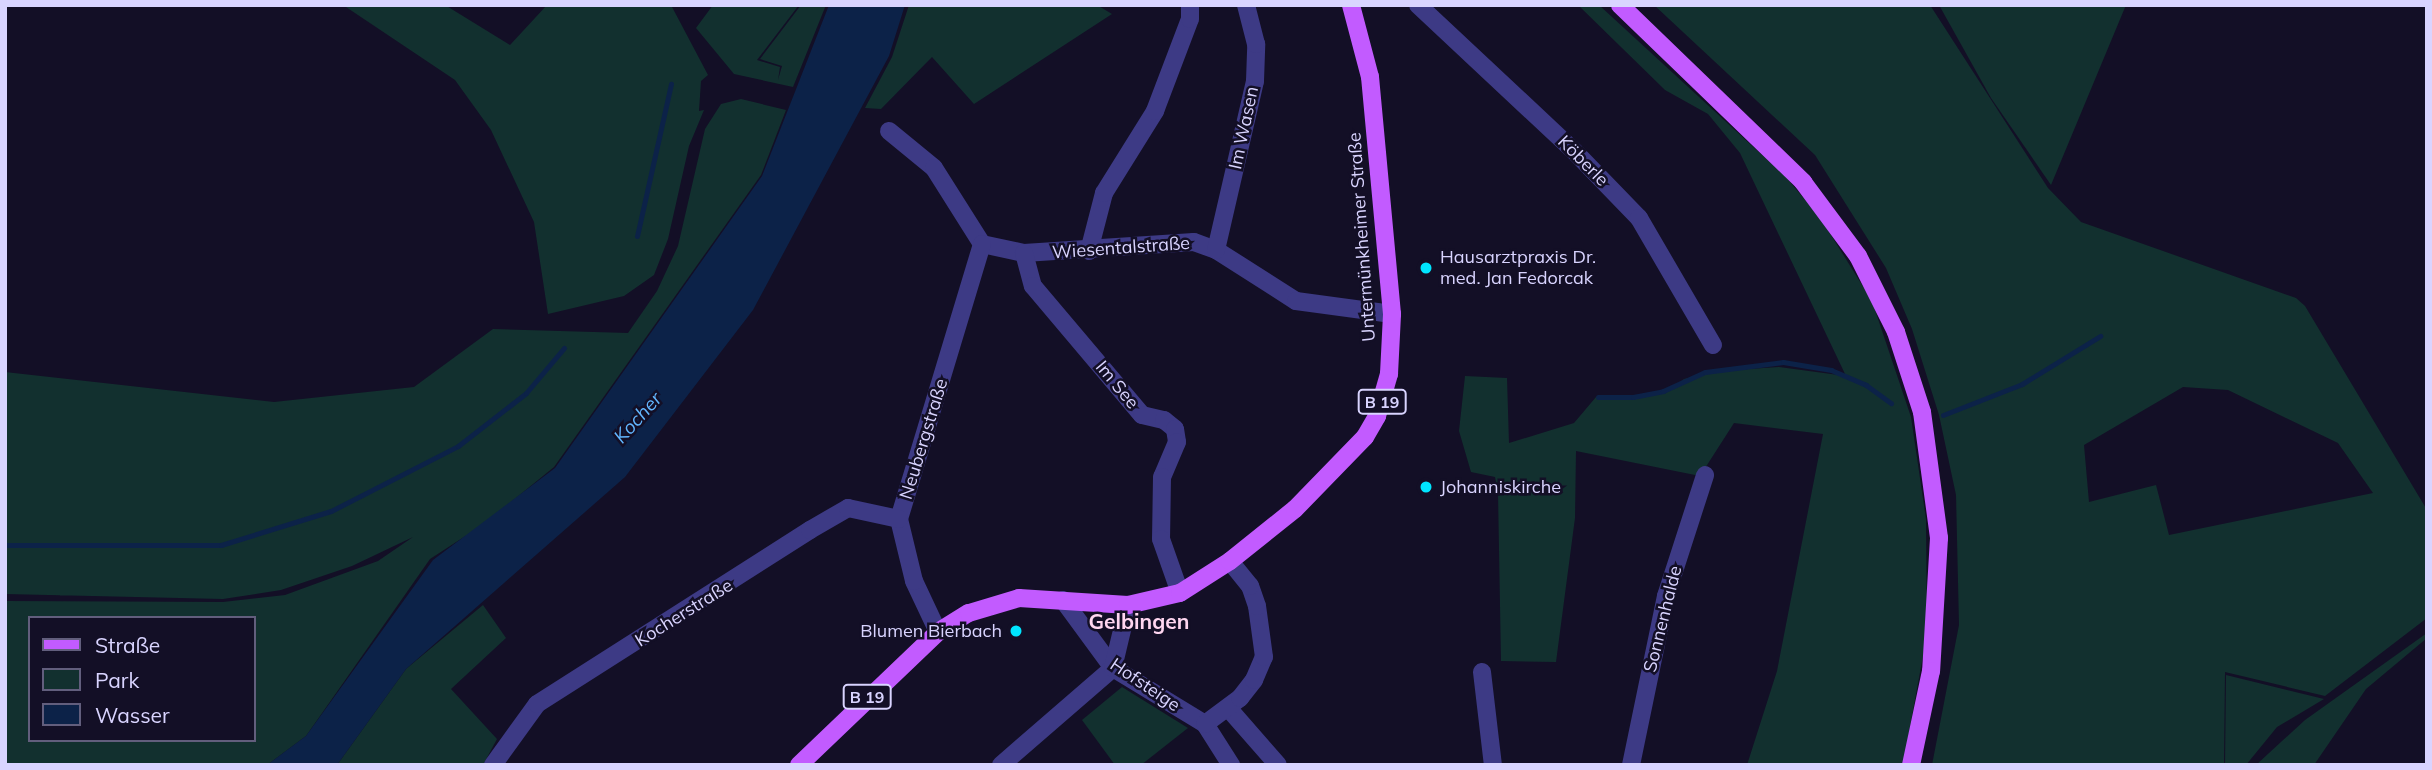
<!DOCTYPE html>
<html>
<head>
<meta charset="utf-8">
<style>
  body { margin:0 }
  #map { position:relative; width:2432px; height:770px; overflow:hidden; background:#130f26; font-family:Mulish,sans-serif }
  div>[style] { position:absolute }
  .green>* { inset:0; background:#12302f }
  .water>* { inset:0; background:#0c2248 }
  .stream>* { height:5px; margin:-2.5px; padding:0 2.5px; transform-origin:2.5px; border-radius:2.5px; background:#0c2248 }
  .minor>* { height:18px; margin:-9px; padding:0 9px; transform-origin:9px; border-radius:9px; background:#3d3a85 }
  .major>* { height:18px; margin:-9px; padding:0 9px; transform-origin:9px; border-radius:9px; background:#c25bff }
  .dots>* { width:19px; height:19px; translate:-50% -50%; box-sizing:border-box; border:4px solid #130f26; border-radius:50% }
  span { translate:-50% -50%; white-space:nowrap; text-align:center; line-height:1.15; -webkit-text-stroke:5px #130f26; paint-order:stroke }
  .shield-label span { padding:2px 5px; background:#130f26; border:2px solid; border-radius:5px; -webkit-text-stroke-width:0 }
  .shield-label { font-size:16px; color:#d9d4ff; font-weight:700 }
  .street-label { font-size:18px; color:#d9d4ff }
  .poi-label { font-size:18px; color:#d9d4ff }
  .left { translate:0 -50%; text-align:left }
  .right { translate:-100% -50%; text-align:right }
  .water-label { font-size:19px; color:#62b6ff; font-style:italic }
  .quarter-label { font-size:21px; color:#ffd6f0; font-weight:700 }
  .frame { position:absolute; inset:0; border:7px solid #d9d4ff; pointer-events:none }
  .legend { position:absolute; left:28px; top:616px; width:228px; height:126px; box-sizing:border-box; background:#130f26; border:2px solid #625e7d; margin:0; padding:9px 12px; list-style:none; font-size:21px; color:#d9d4ff }
  .legend li { display:flex; align-items:center; gap:14px; height:35px }
  .legend b { width:35px; border:2px solid #625e7d }
</style>
</head>
<body>
<div id="map">
  <div class="green">
    <i style="clip-path:polygon(343px 5px,445px 5px,510px 45px,547px 5px,671px 5px,708px 75px,701px 81px,699px 111px,704px 110px,689px 146px,668px 239px,654px 275px,624px 296px,548px 314px,534px 222px,491px 130px,455px 80px)"></i>
    <i style="clip-path:polygon(713px 5px,799px 5px,757px 60px,780px 67px,778px 80px,782px 66px,760px 59px,801px 5px,826px 5px,793px 87px,734px 74px,696px 28px)"></i>
    <i style="clip-path:polygon(909px 5px,1097px 5px,1112px 14px,974px 104px,932px 57px,881px 109px,865px 108px,892px 57px)"></i>
    <i style="clip-path:polygon(1578px 5px,1599px 5px,1785px 176px,1821px 219px,1872px 301px,1911px 417px,1926px 519px,1927px 634px,1903px 765px,1747px 765px,1777px 671px,1823px 434px,1734px 423px,1700px 476px,1576px 451px,1575px 518px,1556px 662px,1501px 661px,1498px 493px,1495px 477px,1471px 472px,1459px 431px,1465px 376px,1507px 378px,1509px 443px,1574px 423px,1596px 397px,1640px 398px,1666px 393px,1684px 379px,1718px 371px,1779px 367px,1846px 376px,1740px 153px,1708px 114px,1665px 90px)"></i>
    <i style="clip-path:polygon(evenodd,1654px 5px,1930px 5px,2048px 188px,2081px 222px,2296px 298px,2305px 306px,2427px 510px,2427px 618px,2325px 696px,2225px 672px,2224px 765px,1932px 765px,1959px 625px,1956px 495px,1939px 415px,1912px 329px,1886px 268px,1815px 155px,1654px 5px,2183px 387px,2228px 390px,2338px 443px,2373px 493px,2169px 535px,2156px 485px,2089px 502px,2084px 445px,2183px 387px)"></i>
    <i style="clip-path:polygon(1939px 5px,2126px 5px,2051px 185px,1991px 98px)"></i>
    <i style="clip-path:polygon(evenodd,741px 99px,786px 110px,761px 175px,554px 467px,484px 524px,430px 559px,306px 736px,267px 765px,5px 765px,5px 601px,223px 602px,285px 595px,378px 561px,413px 537px,352px 566px,281px 590px,223px 599px,5px 594px,5px 372px,274px 402px,414px 387px,493px 329px,628px 333px,657px 291px,678px 246px,705px 129px,721px 104px,741px 99px,30px 618px,254px 618px,254px 740px,30px 740px,30px 618px)"></i>
    <i style="clip-path:polygon(483px 605px,506px 638px,451px 689px,497px 739px,483px 765px,337px 765px,406px 669px)"></i>
    <i style="clip-path:polygon(2427px 633px,2427px 638px,2366px 689px,2314px 765px,2256px 765px,2305px 720px)"></i>
    <i style="clip-path:polygon(2226px 675px,2324px 699px,2277px 727px,2246px 765px,2225px 765px)"></i>
    <i style="clip-path:polygon(1122px 687px,1188px 728px,1141px 765px,1115px 765px,1082px 720px)"></i>
  </div>
  <div class="water">
    <i style="clip-path:polygon(829px 5px,905px 5px,889px 56px,753px 310px,625px 477px,406px 669px,337px 765px,267px 765px,306px 736px,433px 560px,555px 468px,762px 176px)"></i>
  </div>
  <div class="stream">
    <i style="left:637px;top:236px;width:156px;rotate:-77.4deg"></i>
    <i style="left:1598px;top:397px;width:35px"></i>
    <i style="left:1633px;top:397px;width:31px;rotate:-11deg"></i>
    <i style="left:1663px;top:391px;width:46px;rotate:-24.3deg"></i>
    <i style="left:1705px;top:372px;width:79px;rotate:-7.3deg"></i>
    <i style="left:1783px;top:362px;width:49px;rotate:9.5deg"></i>
    <i style="left:1831px;top:370px;width:38px;rotate:23deg"></i>
    <i style="left:1866px;top:385px;width:31px;rotate:36deg"></i>
    <i style="left:1943px;top:415px;width:85px;rotate:-21.4deg"></i>
    <i style="left:2022px;top:384px;width:92px;rotate:-31.6deg"></i>
    <i style="left:5px;top:545px;width:216px"></i>
    <i style="left:221px;top:545px;width:115px;rotate:-17.2deg"></i>
    <i style="left:331px;top:511px;width:143px;rotate:-27.1deg"></i>
    <i style="left:458px;top:446px;width:86px;rotate:-37.9deg"></i>
    <i style="left:526px;top:393px;width:59px;rotate:-49.8deg"></i>
  </div>
  <div class="minor">
    <i style="left:1418px;top:5px;width:218px;rotate:43.1deg"></i>
    <i style="left:1577px;top:154px;width:89px;rotate:45.9deg"></i>
    <i style="left:1639px;top:218px;width:147px;rotate:59.8deg"></i>
    <i style="left:889px;top:131px;width:58px;rotate:39.4deg"></i>
    <i style="left:934px;top:168px;width:90px;rotate:57.7deg"></i>
    <i style="left:982px;top:244px;width:43px;rotate:12.1deg"></i>
    <i style="left:1024px;top:253px;width:170px;rotate:-3.7deg"></i>
    <i style="left:1194px;top:242px;width:23px;rotate:20deg"></i>
    <i style="left:1216px;top:250px;width:95px;rotate:32.5deg"></i>
    <i style="left:1296px;top:301px;width:97px;rotate:7.7deg"></i>
    <i style="left:1216px;top:250px;width:173px;rotate:-77deg"></i>
    <i style="left:1255px;top:81px;width:37px;rotate:-88deg"></i>
    <i style="left:1256px;top:44px;width:40px;rotate:-104.4deg"></i>
    <i style="left:1089px;top:251px;width:60px;rotate:-75.5deg"></i>
    <i style="left:1104px;top:193px;width:97px;rotate:-58.1deg"></i>
    <i style="left:1155px;top:111px;width:98px;rotate:-69.2deg"></i>
    <i style="left:1190px;top:19px;width:14px;rotate:-90deg"></i>
    <i style="left:1024px;top:253px;width:34px;rotate:75deg"></i>
    <i style="left:1033px;top:286px;width:169px;rotate:49.8deg"></i>
    <i style="left:1142px;top:415px;width:23px;rotate:13deg"></i>
    <i style="left:1164px;top:420px;width:14px;rotate:39deg"></i>
    <i style="left:1175px;top:429px;width:13px;rotate:81deg"></i>
    <i style="left:1177px;top:442px;width:38px;rotate:113deg"></i>
    <i style="left:1162px;top:477px;width:62px;rotate:90.9deg"></i>
    <i style="left:1161px;top:539px;width:57px;rotate:70.6deg"></i>
    <i style="left:1063px;top:600px;width:84px;rotate:53.7deg"></i>
    <i style="left:1113px;top:668px;width:108px;rotate:31.3deg"></i>
    <i style="left:1205px;top:724px;width:49px;rotate:57.6deg"></i>
    <i style="left:938px;top:632px;width:56px;rotate:-115.2deg"></i>
    <i style="left:914px;top:581px;width:64px;rotate:-103.6deg"></i>
    <i style="left:899px;top:519px;width:287px;rotate:-73.2deg"></i>
    <i style="left:1482px;top:672px;width:94px;rotate:83.3deg"></i>
    <i style="left:1229px;top:709px;width:74px;rotate:48.8deg"></i>
    <i style="left:1205px;top:724px;width:44px;rotate:-36.6deg"></i>
    <i style="left:1240px;top:698px;width:23px;rotate:-52deg"></i>
    <i style="left:1254px;top:680px;width:25px;rotate:-67deg"></i>
    <i style="left:1264px;top:657px;width:51px;rotate:-97.8deg"></i>
    <i style="left:1257px;top:606px;width:21px;rotate:-109deg"></i>
    <i style="left:1250px;top:586px;width:32px;rotate:-129deg"></i>
    <i style="left:493px;top:765px;width:75px;rotate:-54.2deg"></i>
    <i style="left:537px;top:704px;width:324px;rotate:-32.5deg"></i>
    <i style="left:810px;top:530px;width:44px;rotate:-30.1deg"></i>
    <i style="left:848px;top:508px;width:52px;rotate:12.2deg"></i>
    <i style="left:1001px;top:765px;width:148px;rotate:-40.9deg"></i>
    <i style="left:1113px;top:668px;width:65px;rotate:-76.6deg"></i>
    <i style="left:1631px;top:765px;width:173px;rotate:-78.3deg"></i>
    <i style="left:1666px;top:596px;width:127px;rotate:-72.1deg"></i>
  </div>
  <div class="major">
    <i style="left:1620px;top:5px;width:255px;rotate:44deg"></i>
    <i style="left:1803px;top:182px;width:92px;rotate:53.4deg"></i>
    <i style="left:1858px;top:256px;width:85px;rotate:63.4deg"></i>
    <i style="left:1896px;top:332px;width:84px;rotate:72deg"></i>
    <i style="left:1922px;top:412px;width:127px;rotate:82.3deg"></i>
    <i style="left:1939px;top:538px;width:133px;rotate:93.4deg"></i>
    <i style="left:1931px;top:671px;width:96px;rotate:102deg"></i>
    <i style="left:799px;top:765px;width:192px;rotate:-43.7deg"></i>
    <i style="left:938px;top:632px;width:36px;rotate:-32deg"></i>
    <i style="left:969px;top:613px;width:52px;rotate:-16.7deg"></i>
    <i style="left:1019px;top:598px;width:109px;rotate:3.7deg"></i>
    <i style="left:1128px;top:605px;width:53px;rotate:-13deg"></i>
    <i style="left:1180px;top:593px;width:59px;rotate:-32.6deg"></i>
    <i style="left:1230px;top:561px;width:83px;rotate:-38.7deg"></i>
    <i style="left:1295px;top:509px;width:100px;rotate:-45.8deg"></i>
    <i style="left:1365px;top:437px;width:24px;rotate:-60deg"></i>
    <i style="left:1377px;top:416px;width:44px;rotate:-74.1deg"></i>
    <i style="left:1389px;top:374px;width:60px;rotate:-87.1deg"></i>
    <i style="left:1392px;top:314px;width:238px;rotate:-95.3deg"></i>
    <i style="left:1370px;top:77px;width:74px;rotate:-104.8deg"></i>
  </div>
  <div class="dots">
    <i style="left:1426px;top:268px;background:#00e5ff"></i>
    <i style="left:1426px;top:487px;background:#00e5ff"></i>
    <i style="left:1016px;top:631px;background:#00e5ff"></i>
  </div>
  <div class="shield-label">
    <span style="left:1382px;top:402px">B 19</span>
    <span style="left:867px;top:697px">B 19</span>
  </div>
  <div class="street-label">
    <span style="left:1244px;top:128px;rotate:-78deg">Im Wasen</span>
    <span style="left:1583px;top:161px;rotate:45deg">Köberle</span>
    <span style="left:1362px;top:237px;rotate:-94deg">Untermünkheimer Straße</span>
    <span style="left:1121px;top:248px;rotate:-4deg">Wiesentalstraße</span>
    <span style="left:1117px;top:385px;rotate:50deg">Im See</span>
    <span style="left:924px;top:439px;rotate:-73deg">Neubergstraße</span>
    <span style="left:684px;top:613px;rotate:-32deg">Kocherstraße</span>
    <span style="left:1663px;top:619px;rotate:-76deg">Sonnenhalde</span>
    <span style="left:1145px;top:685px;rotate:34deg">Hofsteige</span>
  </div>
  <div class="poi-label">
    <span class="left" style="left:1440px;top:268px">Hausarztpraxis Dr.<br>med. Jan Fedorcak</span>
    <span class="left" style="left:1440px;top:487px">Johanniskirche</span>
    <span class="right" style="left:1002px;top:631px">Blumen Bierbach</span>
  </div>
  <div class="water-label">
    <span style="left:638px;top:418px;rotate:-48deg">Kocher</span>
  </div>
  <div class="quarter-label">
    <span style="left:1139px;top:621px">Gelbingen</span>
  </div>
  <div class="frame"></div>
  <ul class="legend">
  <li><b style="height:9px;background:#c25bff"></b>Straße</li>
  <li><b style="height:19px;background:#12302f"></b>Park</li>
  <li><b style="height:19px;background:#0c2248"></b>Wasser</li>
  </ul>
</div>
</body>
</html>
